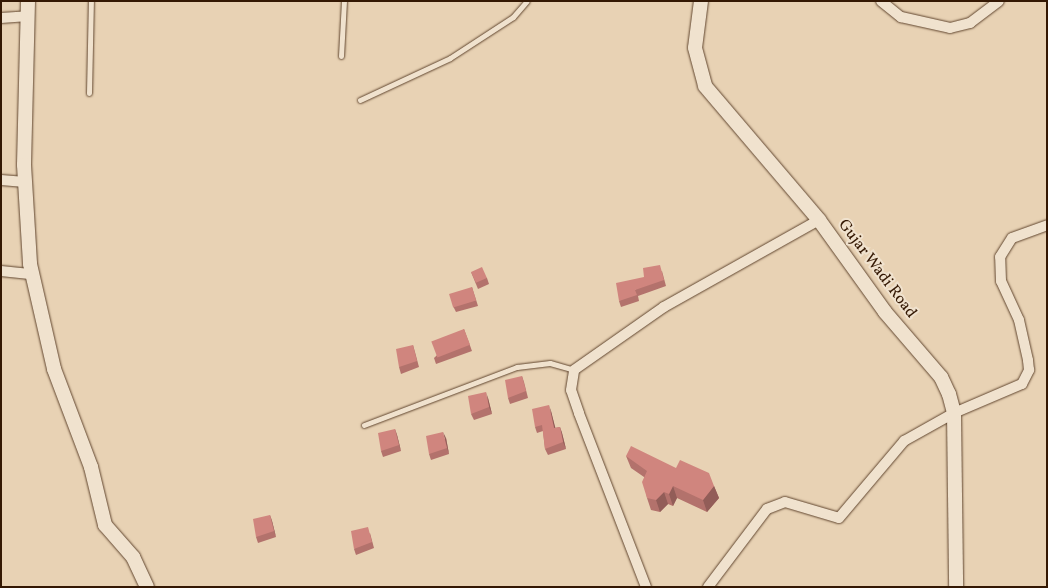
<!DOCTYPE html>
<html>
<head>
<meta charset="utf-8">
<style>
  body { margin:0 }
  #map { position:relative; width:1048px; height:588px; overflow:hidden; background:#e8d2b4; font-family:Vollkorn,serif }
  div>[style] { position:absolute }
  .roads { filter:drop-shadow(0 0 1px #61462f) drop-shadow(0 0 1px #61462f) }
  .lane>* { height:5px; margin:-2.5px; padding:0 2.5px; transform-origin:2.5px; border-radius:2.5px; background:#f0e2ce }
  .street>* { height:10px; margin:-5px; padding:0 5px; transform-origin:5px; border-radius:5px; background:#f0e2ce }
  .secondary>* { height:14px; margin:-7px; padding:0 7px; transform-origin:7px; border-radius:7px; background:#f0e2ce }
  .wall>* { inset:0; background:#b3726c }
  .shaded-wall>* { inset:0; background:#925d58 }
  .building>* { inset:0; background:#d0857e; transform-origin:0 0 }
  span { translate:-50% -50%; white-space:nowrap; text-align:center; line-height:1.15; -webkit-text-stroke:4px #f0e2ce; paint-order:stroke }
  .street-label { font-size:16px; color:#341803 }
  .frame { position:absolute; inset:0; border:2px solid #341803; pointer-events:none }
</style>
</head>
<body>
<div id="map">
  <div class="roads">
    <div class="lane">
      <i style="left:341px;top:56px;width:55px;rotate:-86.9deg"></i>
      <i style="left:89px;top:93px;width:92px;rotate:-88.8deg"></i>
      <i style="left:360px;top:100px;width:99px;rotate:-25deg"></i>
      <i style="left:450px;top:58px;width:75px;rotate:-33.1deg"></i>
      <i style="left:513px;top:17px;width:21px;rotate:-49deg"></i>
      <i style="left:364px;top:425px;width:164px;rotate:-20.8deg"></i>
      <i style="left:517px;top:367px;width:33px;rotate:-7deg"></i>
      <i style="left:550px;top:363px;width:25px;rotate:16deg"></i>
    </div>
    <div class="street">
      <i style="left:881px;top:1px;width:26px;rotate:39deg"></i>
      <i style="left:901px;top:17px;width:50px;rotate:12.7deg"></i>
      <i style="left:950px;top:28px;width:21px;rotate:-14deg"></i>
      <i style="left:970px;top:23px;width:36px;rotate:-37deg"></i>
      <i style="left:1px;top:18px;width:27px;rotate:-4deg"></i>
      <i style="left:1px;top:180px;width:24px;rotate:5deg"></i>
      <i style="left:1px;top:271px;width:31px;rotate:6deg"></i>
      <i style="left:646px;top:587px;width:186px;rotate:-111.1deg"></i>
      <i style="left:579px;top:413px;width:24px;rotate:-109deg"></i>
      <i style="left:571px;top:390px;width:20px;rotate:-81deg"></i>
      <i style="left:574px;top:370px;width:110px;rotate:-35deg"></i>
      <i style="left:664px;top:307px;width:178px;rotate:-29.3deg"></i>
      <i style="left:708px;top:587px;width:98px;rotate:-52.9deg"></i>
      <i style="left:767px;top:509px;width:19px;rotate:-21deg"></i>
      <i style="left:785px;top:502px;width:56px;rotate:16.5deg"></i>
      <i style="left:839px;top:518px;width:101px;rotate:-49.8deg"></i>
      <i style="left:904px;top:441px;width:57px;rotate:-29.2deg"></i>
      <i style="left:954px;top:413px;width:74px;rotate:-23.1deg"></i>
      <i style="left:1022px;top:384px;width:16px;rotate:-63deg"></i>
      <i style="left:1029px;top:370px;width:10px;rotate:-96deg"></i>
      <i style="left:1028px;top:360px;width:41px;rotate:-102.7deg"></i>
      <i style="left:1019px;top:320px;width:43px;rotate:-114.8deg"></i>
      <i style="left:1001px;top:281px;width:24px;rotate:-92deg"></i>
      <i style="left:1000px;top:257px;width:22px;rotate:-58deg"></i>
      <i style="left:1012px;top:238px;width:37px;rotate:-20deg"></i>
    </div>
    <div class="secondary">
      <i style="left:28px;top:1px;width:164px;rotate:91.4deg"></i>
      <i style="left:24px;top:165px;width:99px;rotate:86.5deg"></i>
      <i style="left:30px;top:264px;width:108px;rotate:77.1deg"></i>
      <i style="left:54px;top:369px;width:105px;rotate:69.3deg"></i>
      <i style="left:91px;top:467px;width:60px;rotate:76.4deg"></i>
      <i style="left:105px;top:525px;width:43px;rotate:48.8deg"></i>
      <i style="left:133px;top:557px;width:33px;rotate:65deg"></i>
      <i style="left:701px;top:1px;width:47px;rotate:97.3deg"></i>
      <i style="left:695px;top:48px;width:39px;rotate:75deg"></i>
      <i style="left:705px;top:86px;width:176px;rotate:49.6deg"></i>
      <i style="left:819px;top:220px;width:113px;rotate:54.3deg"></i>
      <i style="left:885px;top:312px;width:86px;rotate:49.3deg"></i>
      <i style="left:941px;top:377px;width:19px;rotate:65deg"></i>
      <i style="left:949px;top:394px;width:20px;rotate:75deg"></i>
      <i style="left:954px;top:413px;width:174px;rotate:89.3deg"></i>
    </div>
  </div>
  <div class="wall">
    <i style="clip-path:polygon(662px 271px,666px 286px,638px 296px,639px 301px,621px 307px,619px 301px)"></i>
    <i style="clip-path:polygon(471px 272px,487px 278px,489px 284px,478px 289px)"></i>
    <i style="clip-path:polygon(472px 287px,478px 306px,456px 312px,453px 306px)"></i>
    <i style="clip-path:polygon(464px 329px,472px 351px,436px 364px,434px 358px)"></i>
    <i style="clip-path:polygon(413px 345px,415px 352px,419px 367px,401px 374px,399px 367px)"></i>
    <i style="clip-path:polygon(522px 376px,524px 382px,528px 398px,510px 404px,508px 398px)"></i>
    <i style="clip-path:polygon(488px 398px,492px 414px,474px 420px,471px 414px)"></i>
    <i style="clip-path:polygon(551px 411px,555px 428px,560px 427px,562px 433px,566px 449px,548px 455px,545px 449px,543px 431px,537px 433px,535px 427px)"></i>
    <i style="clip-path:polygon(395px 429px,397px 435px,401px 451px,383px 457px,381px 451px)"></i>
    <i style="clip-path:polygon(446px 438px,449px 454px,431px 460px,429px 454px)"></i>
    <i style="clip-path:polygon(626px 456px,714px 486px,719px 498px,707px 512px,677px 498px,673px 506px,668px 504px,660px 512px,651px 510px,647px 498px,644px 477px,631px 468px)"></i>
    <i style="clip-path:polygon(270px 515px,272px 521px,276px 537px,258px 543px,256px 537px)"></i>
    <i style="clip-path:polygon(370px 533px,374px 548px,356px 555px,354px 549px)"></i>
  </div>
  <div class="shaded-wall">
    <i style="clip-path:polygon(486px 392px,488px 398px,492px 414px,489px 407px)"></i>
    <i style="clip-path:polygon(549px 405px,551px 411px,557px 434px,554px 428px)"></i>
    <i style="clip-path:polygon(560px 427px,562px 433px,566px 449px,563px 442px)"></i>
    <i style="clip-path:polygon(395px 429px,397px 435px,401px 451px,399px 445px)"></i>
    <i style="clip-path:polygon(443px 432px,446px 438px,449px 454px,447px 448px)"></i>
    <i style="clip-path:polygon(673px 486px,677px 498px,673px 506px,669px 494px)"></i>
    <i style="clip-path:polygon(714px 486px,719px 498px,707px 512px,703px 500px)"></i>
    <i style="clip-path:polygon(664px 492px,668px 504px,660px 512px,656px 500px)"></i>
    <i style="clip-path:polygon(270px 515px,272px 521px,276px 537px,274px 531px)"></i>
  </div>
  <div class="building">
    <i style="clip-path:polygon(660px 265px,664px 280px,635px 290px,637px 295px,619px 301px,616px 283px,644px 277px,643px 268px)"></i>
    <i style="left:482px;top:267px;width:12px;height:12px;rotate:66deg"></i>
    <i style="left:472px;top:287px;width:14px;height:24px;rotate:73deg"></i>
    <i style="left:464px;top:329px;width:17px;height:35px;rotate:69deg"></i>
    <i style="clip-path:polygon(413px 345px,417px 361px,399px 367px,396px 349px)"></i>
    <i style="clip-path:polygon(522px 376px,526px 391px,508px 398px,505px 380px)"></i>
    <i style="clip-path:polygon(486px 392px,489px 407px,471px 414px,468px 396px)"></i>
    <i style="clip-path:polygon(549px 405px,554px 428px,560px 427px,563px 442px,545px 449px,542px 425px,535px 427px,532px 409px)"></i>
    <i style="clip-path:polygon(395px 429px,399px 445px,381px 451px,378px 433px)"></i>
    <i style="clip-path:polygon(443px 432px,447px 448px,429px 454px,426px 436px)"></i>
    <i style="clip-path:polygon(631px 446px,676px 468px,680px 460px,709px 473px,714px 486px,703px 500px,673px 486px,669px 494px,664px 492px,656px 500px,647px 498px,642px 482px,647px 471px,626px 456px)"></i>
    <i style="clip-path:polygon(270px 515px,274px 531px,256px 537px,253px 519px)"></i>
    <i style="clip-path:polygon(368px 527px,372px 542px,354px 549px,351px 531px)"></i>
  </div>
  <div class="street-label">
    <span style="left:877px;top:269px;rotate:53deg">Gujar Wadi Road</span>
  </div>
  <div class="frame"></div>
</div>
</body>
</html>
